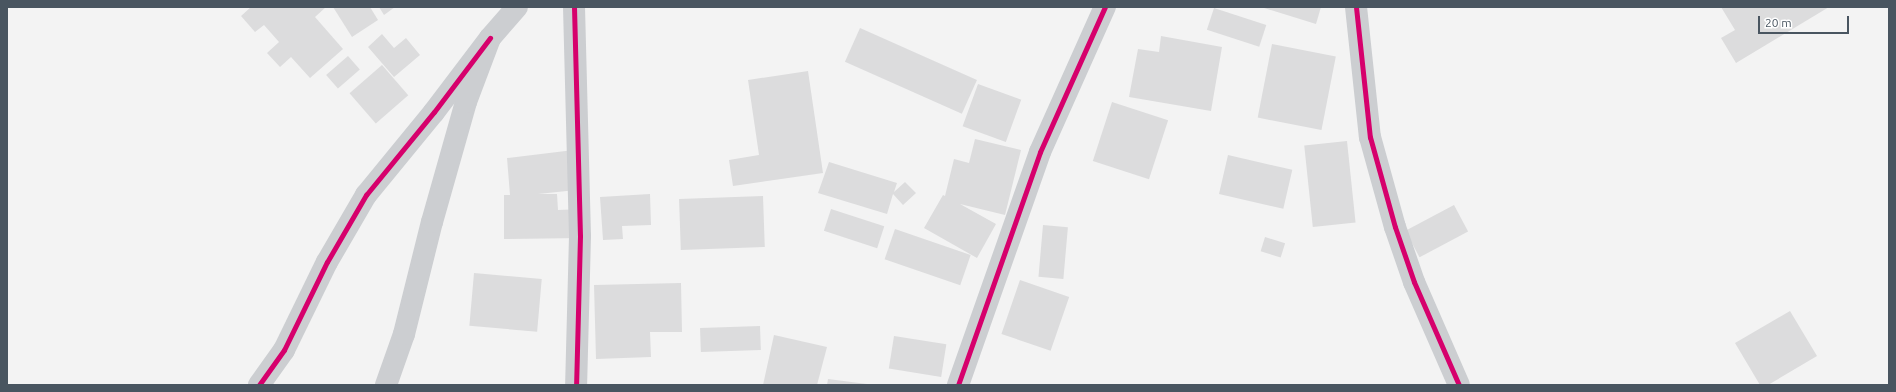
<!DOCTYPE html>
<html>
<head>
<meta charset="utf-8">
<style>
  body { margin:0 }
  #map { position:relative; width:1896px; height:392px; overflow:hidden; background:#f3f3f3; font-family:Ubuntu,sans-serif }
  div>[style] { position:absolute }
  .building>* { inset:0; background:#dcdcdd; transform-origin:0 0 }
  .minor>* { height:22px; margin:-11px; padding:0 11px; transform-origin:11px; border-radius:11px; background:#ccced1 }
  .cycleway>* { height:5px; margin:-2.5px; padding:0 2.5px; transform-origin:2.5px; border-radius:2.5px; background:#d6006c }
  span { translate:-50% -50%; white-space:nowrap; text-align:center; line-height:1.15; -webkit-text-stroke:3.5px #fff; paint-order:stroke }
  .frame { position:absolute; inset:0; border:8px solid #495560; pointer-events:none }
  .scale { position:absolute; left:1758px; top:16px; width:91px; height:18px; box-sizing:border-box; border:2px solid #495560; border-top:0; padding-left:5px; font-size:12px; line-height:14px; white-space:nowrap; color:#495560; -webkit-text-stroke:3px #fff; paint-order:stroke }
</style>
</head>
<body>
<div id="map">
  <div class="building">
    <i style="clip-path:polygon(251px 7px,326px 7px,315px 17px,343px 49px,310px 78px,291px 57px,280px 67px,267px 53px,279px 42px,264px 25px,255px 32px,241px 16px)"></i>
    <i style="clip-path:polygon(333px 7px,370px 7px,378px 20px,352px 37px)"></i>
    <i style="clip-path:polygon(379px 7px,395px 7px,384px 15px)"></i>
    <i style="clip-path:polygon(1261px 7px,1321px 7px,1316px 24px)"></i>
    <i style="clip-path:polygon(1721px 7px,1829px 7px,1736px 63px,1721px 38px,1735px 30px)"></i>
    <i style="left:1214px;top:8px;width:55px;height:23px;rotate:18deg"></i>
    <i style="left:860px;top:28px;width:128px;height:37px;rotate:24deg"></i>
    <i style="clip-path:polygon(382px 34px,394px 48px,406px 38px,420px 55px,394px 77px,368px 47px)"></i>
    <i style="clip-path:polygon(1161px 36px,1222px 47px,1211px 111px,1129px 97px,1138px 49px,1159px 52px)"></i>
    <i style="left:1272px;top:44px;width:65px;height:75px;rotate:11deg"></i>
    <i style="left:348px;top:56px;width:18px;height:29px;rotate:49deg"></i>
    <i style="left:382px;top:65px;width:40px;height:43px;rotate:49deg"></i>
    <i style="clip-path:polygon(808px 71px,823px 173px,733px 186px,729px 160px,759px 155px,748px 80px)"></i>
    <i style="left:978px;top:84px;width:46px;height:45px;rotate:20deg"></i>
    <i style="left:1112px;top:102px;width:59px;height:62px;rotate:18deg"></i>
    <i style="clip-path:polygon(975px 139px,1021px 150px,1005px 215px,960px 204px,996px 224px,977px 258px,924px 228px,943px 195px,945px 196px,954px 159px,969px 163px)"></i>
    <i style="left:1347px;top:141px;width:82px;height:43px;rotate:84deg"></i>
    <i style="clip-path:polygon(582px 149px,586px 189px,538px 194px,557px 194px,558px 210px,582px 209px,582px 238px,504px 239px,504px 195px,510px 195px,507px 158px)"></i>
    <i style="left:1228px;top:155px;width:66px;height:40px;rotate:13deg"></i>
    <i style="clip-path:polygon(829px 162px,897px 183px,894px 192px,905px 182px,916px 193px,903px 205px,893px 194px,887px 214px,818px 193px)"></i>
    <i style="clip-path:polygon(650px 194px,651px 225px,622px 226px,623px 239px,603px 240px,600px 197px)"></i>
    <i style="left:763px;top:196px;width:51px;height:84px;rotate:88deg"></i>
    <i style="left:1454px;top:205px;width:30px;height:55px;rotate:62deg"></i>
    <i style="left:831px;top:209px;width:56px;height:23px;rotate:18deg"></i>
    <i style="left:1043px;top:225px;width:25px;height:52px;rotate:5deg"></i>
    <i style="left:895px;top:229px;width:80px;height:32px;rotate:19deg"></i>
    <i style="left:1265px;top:237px;width:21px;height:15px;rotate:17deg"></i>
    <i style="left:474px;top:273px;width:68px;height:53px;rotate:5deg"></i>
    <i style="left:1020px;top:280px;width:52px;height:57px;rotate:19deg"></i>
    <i style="clip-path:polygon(681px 283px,682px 332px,650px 332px,651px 357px,596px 359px,594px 285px)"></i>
    <i style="clip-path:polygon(1790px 311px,1817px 356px,1768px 385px,1760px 385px,1735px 343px)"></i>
    <i style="left:760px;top:326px;width:24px;height:60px;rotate:88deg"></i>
    <i style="clip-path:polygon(774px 335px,827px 347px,817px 385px,763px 385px)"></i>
    <i style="left:894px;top:336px;width:53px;height:33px;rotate:9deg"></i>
    <i style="clip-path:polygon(828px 379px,867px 384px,867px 385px,827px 385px)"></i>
  </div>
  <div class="minor">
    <i style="left:574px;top:7px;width:229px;rotate:88.5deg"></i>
    <i style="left:580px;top:236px;width:149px;rotate:91.5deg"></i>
    <i style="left:1356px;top:7px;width:131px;rotate:83.9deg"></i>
    <i style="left:1370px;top:137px;width:93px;rotate:74.5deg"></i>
    <i style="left:1395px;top:227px;width:58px;rotate:70.9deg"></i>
    <i style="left:1414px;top:282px;width:112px;rotate:66.4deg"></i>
    <i style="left:259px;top:385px;width:43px;rotate:-54.5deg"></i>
    <i style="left:284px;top:350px;width:98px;rotate:-64deg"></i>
    <i style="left:327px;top:262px;width:78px;rotate:-59.8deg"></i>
    <i style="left:366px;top:195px;width:107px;rotate:-50.7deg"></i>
    <i style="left:434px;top:112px;width:93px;rotate:-52.9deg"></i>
    <i style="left:386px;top:385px;width:54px;rotate:-70.6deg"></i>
    <i style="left:404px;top:334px;width:115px;rotate:-76deg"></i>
    <i style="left:432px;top:222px;width:125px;rotate:-74.2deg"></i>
    <i style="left:466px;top:102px;width:68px;rotate:-69.4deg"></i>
    <i style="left:490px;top:38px;width:41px;rotate:-48.9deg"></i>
    <i style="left:958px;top:385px;width:247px;rotate:-70.6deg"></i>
    <i style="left:1040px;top:152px;width:159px;rotate:-65.9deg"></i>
  </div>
  <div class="cycleway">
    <i style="left:574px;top:7px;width:229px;rotate:88.5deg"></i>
    <i style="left:580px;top:236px;width:149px;rotate:91.5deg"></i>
    <i style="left:1356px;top:7px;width:131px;rotate:83.9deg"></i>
    <i style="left:1370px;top:137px;width:93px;rotate:74.5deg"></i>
    <i style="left:1395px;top:227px;width:58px;rotate:70.9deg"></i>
    <i style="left:1414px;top:282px;width:112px;rotate:66.4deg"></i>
    <i style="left:259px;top:385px;width:43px;rotate:-54.5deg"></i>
    <i style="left:284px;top:350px;width:98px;rotate:-64deg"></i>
    <i style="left:327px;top:262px;width:78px;rotate:-59.8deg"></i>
    <i style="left:366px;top:195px;width:107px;rotate:-50.7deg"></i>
    <i style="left:434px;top:112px;width:93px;rotate:-52.9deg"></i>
    <i style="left:958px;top:385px;width:247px;rotate:-70.6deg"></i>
    <i style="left:1040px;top:152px;width:159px;rotate:-65.9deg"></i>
  </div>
  <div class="frame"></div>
  <div class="scale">20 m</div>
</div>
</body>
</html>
